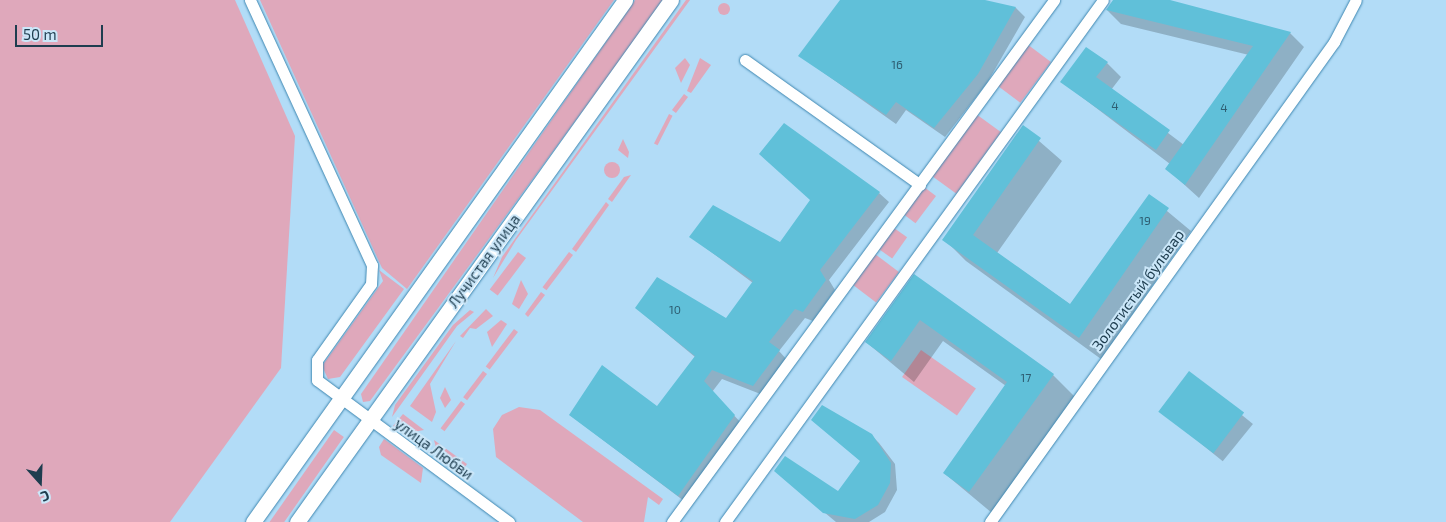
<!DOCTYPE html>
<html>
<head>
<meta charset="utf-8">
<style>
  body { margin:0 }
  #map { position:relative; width:1446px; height:522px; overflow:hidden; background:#b2dcf7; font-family:"Exo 2",sans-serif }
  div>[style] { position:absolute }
  .green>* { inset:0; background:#dfa8bb; transform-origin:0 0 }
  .round { border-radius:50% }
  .shadow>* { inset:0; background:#0003; transform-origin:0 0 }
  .building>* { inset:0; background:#60c0d9; transform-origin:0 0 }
  .roads { filter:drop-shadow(0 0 1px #3e87b1) drop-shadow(0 0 1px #3e87b1) }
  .minor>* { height:11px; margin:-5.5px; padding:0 5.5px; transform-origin:5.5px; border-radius:5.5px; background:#fff }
  .major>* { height:15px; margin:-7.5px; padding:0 7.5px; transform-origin:7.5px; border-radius:7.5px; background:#fff }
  span { translate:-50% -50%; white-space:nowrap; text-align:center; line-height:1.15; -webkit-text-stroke:4px #cbe7f9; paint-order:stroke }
  .number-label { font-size:12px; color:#2e5e72 }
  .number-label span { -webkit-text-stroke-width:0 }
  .street-label { font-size:15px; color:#1e3d4f }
  .north { position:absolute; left:15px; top:457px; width:50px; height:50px; -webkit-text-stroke:4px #cbe7f9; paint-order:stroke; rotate:160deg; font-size:14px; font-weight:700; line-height:20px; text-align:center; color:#1e3d4f }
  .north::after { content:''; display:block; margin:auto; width:18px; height:22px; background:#1e3d4f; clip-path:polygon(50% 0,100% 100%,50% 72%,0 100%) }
  .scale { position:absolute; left:15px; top:25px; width:88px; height:22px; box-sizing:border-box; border:2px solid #1e3d4f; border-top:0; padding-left:6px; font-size:15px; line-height:18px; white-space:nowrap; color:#1e3d4f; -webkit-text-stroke:4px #cbe7f9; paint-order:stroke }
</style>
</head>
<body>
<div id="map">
  <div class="green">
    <i style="clip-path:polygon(0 0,235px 0,295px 136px,281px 368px,170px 522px,0 522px)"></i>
    <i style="clip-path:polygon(260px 0,614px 0,407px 289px,382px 268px)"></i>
    <i style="clip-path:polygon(635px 0,664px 0,370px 401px,363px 402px,361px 394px)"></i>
    <i style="clip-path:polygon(686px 0,690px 0,516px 240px,493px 278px,502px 257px)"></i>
    <i class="round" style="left:718px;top:3px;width:12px;height:12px"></i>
    <i style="left:1027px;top:44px;width:30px;height:51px;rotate:37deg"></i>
    <i style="clip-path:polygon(685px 58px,690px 65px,681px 83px,675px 68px)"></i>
    <i style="clip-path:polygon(700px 58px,711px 65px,691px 93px,687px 91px)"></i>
    <i style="left:684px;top:94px;width:5px;height:20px;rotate:37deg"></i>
    <i style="left:669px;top:114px;width:4px;height:33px;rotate:27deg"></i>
    <i style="left:976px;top:114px;width:31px;height:76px;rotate:36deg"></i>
    <i style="clip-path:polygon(623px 139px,629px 152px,628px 158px,618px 150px)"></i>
    <i class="round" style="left:604px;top:162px;width:16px;height:16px"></i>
    <i style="clip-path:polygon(631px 175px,612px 202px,608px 199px,624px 177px)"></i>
    <i style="left:924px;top:187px;width:15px;height:34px;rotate:37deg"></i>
    <i style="clip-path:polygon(606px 202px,609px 205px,576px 252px,572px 249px)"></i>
    <i style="left:894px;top:228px;width:16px;height:26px;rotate:35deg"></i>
    <i style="left:518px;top:252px;width:10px;height:47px;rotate:37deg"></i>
    <i style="left:569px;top:252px;width:5px;height:44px;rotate:37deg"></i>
    <i style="left:875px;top:254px;width:30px;height:38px;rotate:37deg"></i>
    <i style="clip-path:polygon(379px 270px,404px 289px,340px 377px,328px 379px,322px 366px,383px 281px)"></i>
    <i style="clip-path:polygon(521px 280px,528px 294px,519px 309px,512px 304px)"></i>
    <i style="clip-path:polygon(541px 292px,545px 295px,528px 317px,525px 314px)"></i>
    <i style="clip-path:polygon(486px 309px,493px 316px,476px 329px,470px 328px,463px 338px,460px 336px)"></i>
    <i style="clip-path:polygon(470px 310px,474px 312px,457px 326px,392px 417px,395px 405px,453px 325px)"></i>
    <i style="clip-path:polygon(501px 320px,507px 324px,492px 347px,487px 332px)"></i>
    <i style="left:514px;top:329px;width:5px;height:47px;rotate:37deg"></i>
    <i style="clip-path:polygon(456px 341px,430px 384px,436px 412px,432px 422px,410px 406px)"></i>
    <i style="left:921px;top:350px;width:67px;height:33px;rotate:35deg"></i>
    <i style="left:483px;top:371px;width:5px;height:33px;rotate:37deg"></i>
    <i style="clip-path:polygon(445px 387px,451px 400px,445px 408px,440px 398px)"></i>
    <i style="left:461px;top:401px;width:5px;height:34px;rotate:37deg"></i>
    <i style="clip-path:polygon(519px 407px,540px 410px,663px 499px,659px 505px,648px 497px,644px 522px,583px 522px,496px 457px,493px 429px,502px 415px)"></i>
    <i style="clip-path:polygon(403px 414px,424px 430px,408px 433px,393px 426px)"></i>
    <i style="left:334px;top:430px;width:12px;height:113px;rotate:35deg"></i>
    <i style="clip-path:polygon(384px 439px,423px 468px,421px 483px,381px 455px,379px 447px)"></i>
    <i style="clip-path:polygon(434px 440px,467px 464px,460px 474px,439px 459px)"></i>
  </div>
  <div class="shadow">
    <i style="clip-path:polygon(842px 0,979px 0,1016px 8px,1025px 17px,987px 83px,945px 137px,906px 110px,896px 124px,800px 56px)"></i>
    <i style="clip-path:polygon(1115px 0,1165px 0,1290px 33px,1304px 47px,1199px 198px,1167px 169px,1170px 164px,1062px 82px,1107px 63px,1121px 77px,1111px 90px,1184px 145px,1249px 55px,1121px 24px,1107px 10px)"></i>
    <i style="clip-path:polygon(1023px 127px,1062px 161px,997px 253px,1071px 305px,1149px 196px,1191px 231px,1101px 359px,966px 261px,944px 239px)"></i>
    <i style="clip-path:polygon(879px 193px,889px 202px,829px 280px,835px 290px,813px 321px,805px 318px,779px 351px,788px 361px,763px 395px,722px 379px,712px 392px,744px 426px,688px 504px,570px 415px,658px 407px,695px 357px,636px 308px,726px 320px,753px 283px,691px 237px,781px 244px)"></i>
    <i style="clip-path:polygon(914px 275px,1053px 375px,1075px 397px,992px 513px,944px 473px,1006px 386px,943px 341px,914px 382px,866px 342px)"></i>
    <i style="left:1190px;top:373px;width:81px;height:48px;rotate:39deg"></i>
    <i style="clip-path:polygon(812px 420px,871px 435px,879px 443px,895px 464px,897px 490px,885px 512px,869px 522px,836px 522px,783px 478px,838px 493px,861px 461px)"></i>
  </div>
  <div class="building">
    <i style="clip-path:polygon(840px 0,985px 0,1016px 7px,978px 74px,934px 128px,896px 102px,886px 115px,798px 56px)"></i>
    <i style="clip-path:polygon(1113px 0,1170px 0,1291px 32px,1185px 185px,1165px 169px,1253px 46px,1106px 10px)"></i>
    <i style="clip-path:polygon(1086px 47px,1108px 62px,1096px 77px,1170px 130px,1156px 150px,1060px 82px)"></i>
    <i style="clip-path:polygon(784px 123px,880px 192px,820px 270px,826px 280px,803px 312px,795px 309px,769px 342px,780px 350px,753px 386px,712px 370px,704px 381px,735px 415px,678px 496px,569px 415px,602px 365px,657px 406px,695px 356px,635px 308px,657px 277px,726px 318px,753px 281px,689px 237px,713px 205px,780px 242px,810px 200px,759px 154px)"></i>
    <i style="clip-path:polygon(1023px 125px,1041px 138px,973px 235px,1070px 304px,1149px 194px,1169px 208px,1079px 338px,942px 240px)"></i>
    <i style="clip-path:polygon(914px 274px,1054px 374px,969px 492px,943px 473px,1007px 382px,920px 320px,891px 361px,865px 342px)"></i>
    <i style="left:1189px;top:371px;width:69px;height:51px;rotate:37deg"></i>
    <i style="clip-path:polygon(822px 405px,872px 434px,891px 463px,890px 483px,878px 505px,855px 519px,823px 513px,774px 471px,785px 456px,838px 491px,860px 461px,811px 420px)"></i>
  </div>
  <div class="roads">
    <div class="minor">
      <i style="left:250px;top:0;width:292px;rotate:65.3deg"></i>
      <i style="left:372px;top:265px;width:19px;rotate:93deg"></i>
      <i style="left:371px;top:284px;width:93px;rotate:125.4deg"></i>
      <i style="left:317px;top:360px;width:20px;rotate:90deg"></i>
      <i style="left:317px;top:380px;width:239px;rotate:36.5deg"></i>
      <i style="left:745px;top:60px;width:215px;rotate:35.5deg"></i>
      <i style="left:672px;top:522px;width:647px;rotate:-53.8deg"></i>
      <i style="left:725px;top:522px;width:644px;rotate:-54.09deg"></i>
      <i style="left:990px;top:522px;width:591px;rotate:-54.37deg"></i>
      <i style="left:1334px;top:42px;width:47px;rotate:-62.4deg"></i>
    </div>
    <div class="major">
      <i style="left:253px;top:522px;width:641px;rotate:-54.52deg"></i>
      <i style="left:297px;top:522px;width:642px;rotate:-54.38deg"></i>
    </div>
  </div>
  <div class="number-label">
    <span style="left:897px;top:65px">16</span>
    <span style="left:1115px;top:106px">4</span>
    <span style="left:1224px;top:108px">4</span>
    <span style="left:1145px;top:221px">19</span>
    <span style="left:675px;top:310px">10</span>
    <span style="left:1026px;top:378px">17</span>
  </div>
  <div class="street-label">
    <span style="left:484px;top:261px;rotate:-54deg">Лучистая улица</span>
    <span style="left:1138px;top:290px;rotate:-54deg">Золотистый бульвар</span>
    <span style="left:434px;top:449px;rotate:36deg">улица Любви</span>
  </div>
  <div class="north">С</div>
  <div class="scale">50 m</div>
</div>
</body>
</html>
